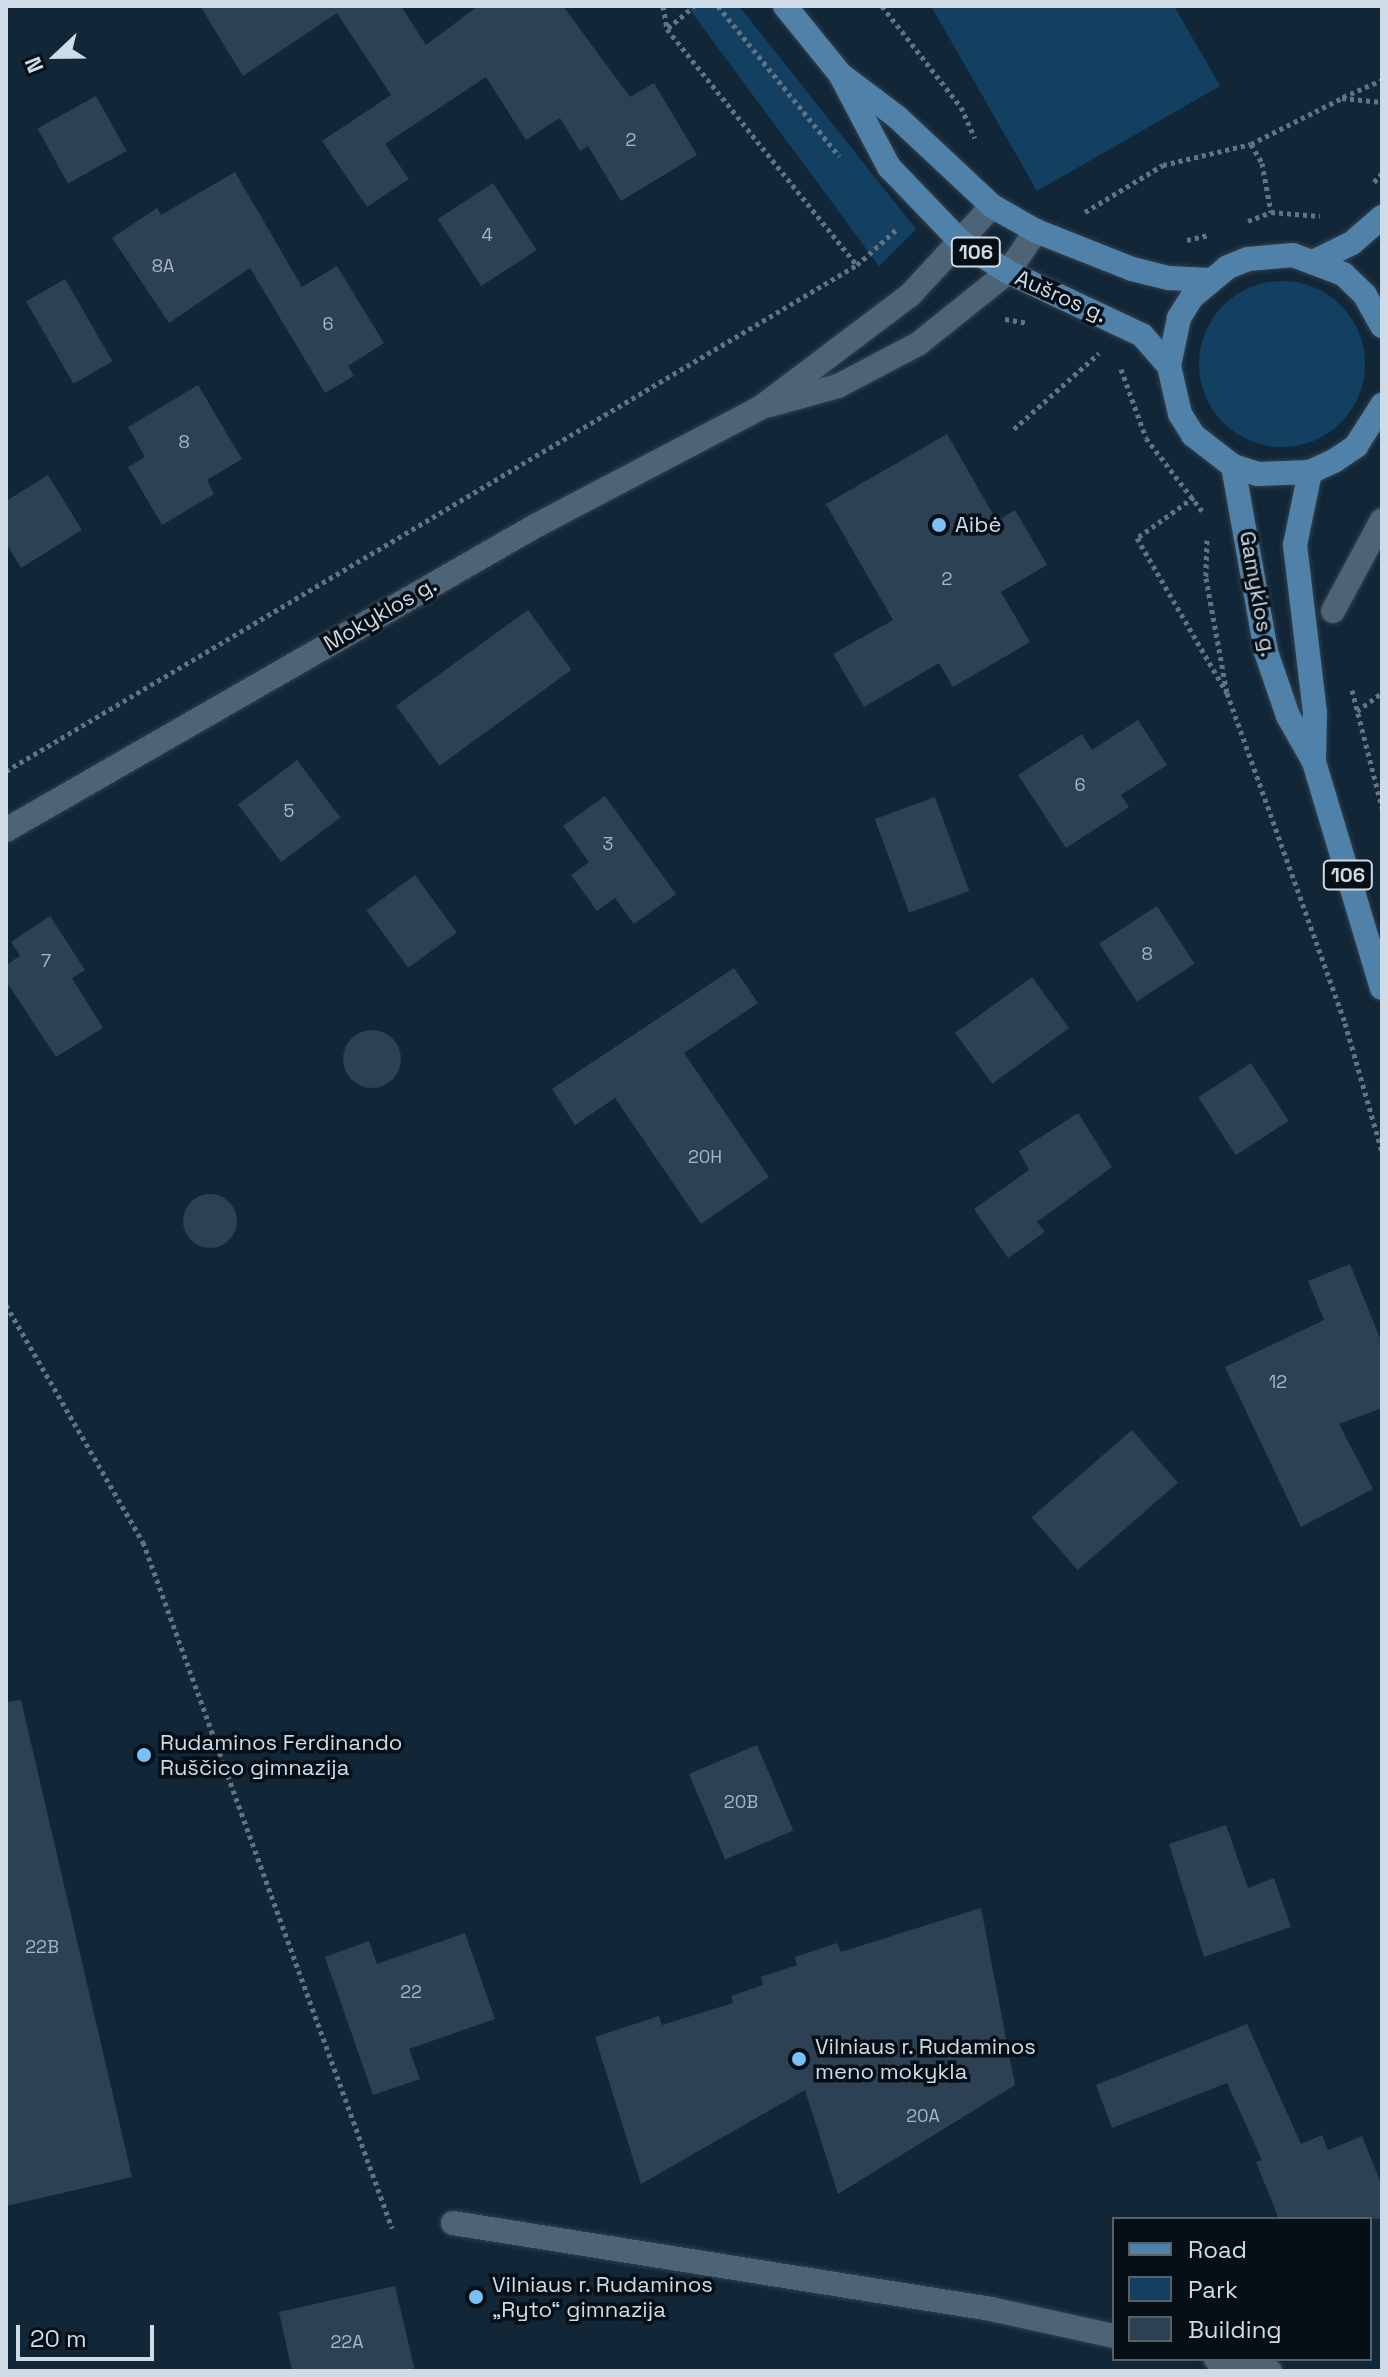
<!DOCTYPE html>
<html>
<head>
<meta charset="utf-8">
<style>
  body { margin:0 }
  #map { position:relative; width:1388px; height:2377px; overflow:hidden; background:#112637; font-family:"Space Grotesk",sans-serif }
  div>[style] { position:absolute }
  .green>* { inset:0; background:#134061 }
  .round { border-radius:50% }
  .building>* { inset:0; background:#2c4254; transform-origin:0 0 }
  .path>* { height:5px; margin-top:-2.5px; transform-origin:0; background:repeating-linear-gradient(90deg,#627482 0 4px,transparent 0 8px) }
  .roads { filter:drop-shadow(0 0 2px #32404e) drop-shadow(0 0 2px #32404e) }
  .minor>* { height:24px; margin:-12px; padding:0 12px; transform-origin:12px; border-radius:12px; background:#4d6477 }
  .major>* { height:24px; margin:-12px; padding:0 12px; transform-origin:12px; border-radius:12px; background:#5082a9 }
  .dots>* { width:22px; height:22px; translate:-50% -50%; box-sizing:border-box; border:4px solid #060f16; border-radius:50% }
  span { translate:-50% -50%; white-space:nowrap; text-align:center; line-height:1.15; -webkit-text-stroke:7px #060f16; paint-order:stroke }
  .number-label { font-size:18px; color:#a6b6c2 }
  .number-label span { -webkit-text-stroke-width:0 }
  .shield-label span { padding:2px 6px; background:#060f16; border:2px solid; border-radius:6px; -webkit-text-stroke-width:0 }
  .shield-label { font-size:20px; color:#cfdce7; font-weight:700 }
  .street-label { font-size:22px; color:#cfdce7 }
  .poi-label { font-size:22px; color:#cfdce7 }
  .left { translate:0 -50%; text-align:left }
  .frame { position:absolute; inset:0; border:8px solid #cfdce7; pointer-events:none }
  .legend { position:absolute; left:1112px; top:2217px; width:260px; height:144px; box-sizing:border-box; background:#060f16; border:2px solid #56616a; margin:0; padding:10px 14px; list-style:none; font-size:24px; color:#cfdce7 }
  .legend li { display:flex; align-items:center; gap:16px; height:40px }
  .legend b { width:40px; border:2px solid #56616a }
  .north { position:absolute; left:16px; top:16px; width:80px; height:80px; -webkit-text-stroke:6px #060f16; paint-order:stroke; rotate:248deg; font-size:22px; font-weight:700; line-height:32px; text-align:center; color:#cfdce7 }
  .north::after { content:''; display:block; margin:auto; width:28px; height:36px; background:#cfdce7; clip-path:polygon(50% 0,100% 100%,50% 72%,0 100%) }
  .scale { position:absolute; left:16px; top:2325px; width:138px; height:36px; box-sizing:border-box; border:4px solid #cfdce7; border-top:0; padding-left:10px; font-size:24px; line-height:28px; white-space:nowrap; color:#cfdce7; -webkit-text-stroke:6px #060f16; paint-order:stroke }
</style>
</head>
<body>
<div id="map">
  <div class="green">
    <i style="clip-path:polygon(687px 6px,739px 6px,916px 229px,879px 266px)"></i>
    <i style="clip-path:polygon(931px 6px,1174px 6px,1220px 86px,1037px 191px)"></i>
    <i class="round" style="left:1199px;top:281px;width:166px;height:166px"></i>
  </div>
  <div class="building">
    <i style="clip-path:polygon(200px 6px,401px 6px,426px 45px,478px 6px,563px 6px,630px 97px,654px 83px,697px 155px,621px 201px,588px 146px,580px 151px,560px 118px,526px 140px,486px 77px,385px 144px,409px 179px,367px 207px,322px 141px,391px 95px,337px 13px,243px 76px)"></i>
    <i style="left:96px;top:96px;width:63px;height:67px;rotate:61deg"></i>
    <i style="clip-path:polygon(235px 172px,302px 287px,337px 266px,384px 343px,348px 366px,354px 376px,325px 393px,250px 268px,169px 323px,112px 238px,157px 208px,161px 215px)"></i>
    <i style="left:493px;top:183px;width:80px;height:66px;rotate:57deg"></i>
    <i style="left:65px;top:279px;width:95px;height:45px;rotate:60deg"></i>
    <i style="clip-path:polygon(198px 385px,242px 459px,207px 480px,214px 494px,162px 525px,128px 467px,145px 457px,128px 427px)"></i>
    <i style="clip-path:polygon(947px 434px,997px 521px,1015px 510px,1047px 565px,1001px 592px,1030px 642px,953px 687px,939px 663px,864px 707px,833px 654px,893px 620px,826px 504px)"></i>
    <i style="clip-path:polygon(48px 475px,82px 530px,21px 568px,6px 543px,6px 501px)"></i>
    <i style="left:528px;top:610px;width:74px;height:163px;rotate:54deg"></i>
    <i style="clip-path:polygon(1138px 720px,1167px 765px,1121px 795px,1129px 807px,1066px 848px,1018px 775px,1082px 734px,1092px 750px)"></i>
    <i style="left:297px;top:760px;width:72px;height:74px;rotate:53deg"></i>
    <i style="clip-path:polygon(605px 796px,676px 894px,634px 924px,615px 898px,597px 911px,571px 875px,589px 862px,563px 826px)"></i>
    <i style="left:935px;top:797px;width:100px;height:64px;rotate:70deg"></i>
    <i style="left:415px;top:875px;width:71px;height:60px;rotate:54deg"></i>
    <i style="left:1157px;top:906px;width:69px;height:69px;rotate:57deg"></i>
    <i style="clip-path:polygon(50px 916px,85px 970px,72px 978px,103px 1028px,56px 1057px,6px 981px,6px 965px,20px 956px,11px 942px)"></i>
    <i style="clip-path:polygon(734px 968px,758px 1003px,684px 1053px,769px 1177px,701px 1224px,615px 1098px,575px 1125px,552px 1089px)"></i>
    <i style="left:1032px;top:977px;width:63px;height:95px;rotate:54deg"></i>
    <i class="round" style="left:343px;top:1030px;width:58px;height:58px"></i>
    <i style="left:1251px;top:1063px;width:69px;height:63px;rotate:57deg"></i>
    <i style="clip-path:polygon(1078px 1113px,1112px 1167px,1037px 1222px,1045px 1232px,1008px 1258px,974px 1209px,1029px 1170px,1019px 1151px)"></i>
    <i class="round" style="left:183px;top:1194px;width:54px;height:54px"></i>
    <i style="clip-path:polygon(1350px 1264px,1382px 1343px,1382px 1408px,1339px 1424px,1373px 1489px,1301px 1527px,1225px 1367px,1324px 1320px,1308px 1281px)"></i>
    <i style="left:1132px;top:1430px;width:70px;height:133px;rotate:49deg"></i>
    <i style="clip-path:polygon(21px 1700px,132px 2177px,6px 2206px,6px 1702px)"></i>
    <i style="left:757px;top:1745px;width:93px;height:74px;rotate:67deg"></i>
    <i style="clip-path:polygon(1226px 1825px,1248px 1888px,1274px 1878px,1291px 1927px,1204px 1957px,1169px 1844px)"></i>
    <i style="clip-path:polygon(981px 1908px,1015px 2085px,838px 2194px,805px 2090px,641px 2184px,595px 2037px,659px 2016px,662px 2025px,733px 2003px,731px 1996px,763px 1985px,761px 1977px,797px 1965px,795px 1957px,837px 1943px,841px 1952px)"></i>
    <i style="clip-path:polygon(465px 1933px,495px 2019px,409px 2049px,420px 2079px,373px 2095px,325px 1957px,369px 1941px,377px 1964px)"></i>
    <i style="clip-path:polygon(1247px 2024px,1301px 2144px,1322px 2135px,1328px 2150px,1362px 2136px,1382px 2186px,1382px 2219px,1279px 2219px,1256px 2162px,1262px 2160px,1227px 2083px,1112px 2128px,1096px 2085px)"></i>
    <i style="clip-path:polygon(395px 2286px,415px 2371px,292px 2371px,279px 2312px)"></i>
  </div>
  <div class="path">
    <i style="left:663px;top:6px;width:23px;rotate:80deg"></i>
    <i style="left:667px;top:29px;width:303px;rotate:51.2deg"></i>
    <i style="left:718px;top:6px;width:193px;rotate:51.1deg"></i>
    <i style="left:882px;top:6px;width:128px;rotate:52deg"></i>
    <i style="left:961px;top:107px;width:34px;rotate:66deg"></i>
    <i style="left:668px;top:28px;width:34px;rotate:-40deg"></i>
    <i style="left:1343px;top:97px;width:43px;rotate:-23.6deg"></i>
    <i style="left:1251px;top:144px;width:22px;rotate:60deg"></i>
    <i style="left:1262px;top:163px;width:50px;rotate:79.6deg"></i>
    <i style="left:1374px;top:182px;width:12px;rotate:-48deg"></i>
    <i style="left:1085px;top:212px;width:91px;rotate:-31.1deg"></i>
    <i style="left:1163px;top:165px;width:90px;rotate:-13.4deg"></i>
    <i style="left:1251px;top:144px;width:102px;rotate:-26.8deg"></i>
    <i style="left:1342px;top:98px;width:40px;rotate:5.7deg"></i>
    <i style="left:1248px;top:221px;width:25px;rotate:-21deg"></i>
    <i style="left:1271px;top:212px;width:49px;rotate:4.7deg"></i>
    <i style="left:1187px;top:240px;width:22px;rotate:-13deg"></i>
    <i style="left:1005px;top:319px;width:22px;rotate:10deg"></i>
    <i style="left:1121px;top:369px;width:73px;rotate:70.1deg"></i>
    <i style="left:1146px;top:438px;width:92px;rotate:52.5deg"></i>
    <i style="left:1014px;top:429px;width:114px;rotate:-41.8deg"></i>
    <i style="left:1194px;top:497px;width:70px;rotate:144.3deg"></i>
    <i style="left:1137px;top:538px;width:179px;rotate:59.9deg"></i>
    <i style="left:1227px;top:693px;width:350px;rotate:70.3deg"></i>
    <i style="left:1345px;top:1023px;width:134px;rotate:74deg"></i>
    <i style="left:1207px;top:540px;width:38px;rotate:92deg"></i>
    <i style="left:1206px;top:578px;width:117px;rotate:79.7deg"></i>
    <i style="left:1352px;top:690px;width:122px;rotate:75.7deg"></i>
    <i style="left:1357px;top:711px;width:31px;rotate:-36deg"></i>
    <i style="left:6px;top:771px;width:990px;rotate:-30.74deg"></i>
    <i style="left:857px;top:265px;width:55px;rotate:-42.1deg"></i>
    <i style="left:6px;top:1305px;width:274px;rotate:60deg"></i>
    <i style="left:143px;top:1542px;width:730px;rotate:70.05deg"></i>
  </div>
  <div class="roads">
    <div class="minor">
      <i style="left:770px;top:405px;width:71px;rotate:-15.6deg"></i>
      <i style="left:838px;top:386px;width:90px;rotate:-27.7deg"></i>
      <i style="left:918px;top:344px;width:115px;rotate:-38.7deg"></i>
      <i style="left:1008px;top:272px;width:50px;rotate:-55.7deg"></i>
      <i style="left:1333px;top:611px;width:103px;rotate:-61.7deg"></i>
      <i style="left:6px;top:830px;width:612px;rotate:-29.87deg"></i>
      <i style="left:537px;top:525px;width:252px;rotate:-27.7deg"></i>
      <i style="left:760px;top:408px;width:188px;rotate:-37deg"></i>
      <i style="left:910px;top:295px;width:121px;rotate:-47.3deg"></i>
      <i style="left:453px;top:2223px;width:545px;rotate:9.08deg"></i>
      <i style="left:991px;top:2309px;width:126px;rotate:12.4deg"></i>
      <i style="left:1216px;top:2359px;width:55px;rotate:12.5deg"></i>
    </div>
    <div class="major">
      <i style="left:785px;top:6px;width:87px;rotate:51deg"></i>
      <i style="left:840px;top:74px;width:71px;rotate:37deg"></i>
      <i style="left:897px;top:117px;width:130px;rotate:43.1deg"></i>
      <i style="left:992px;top:206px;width:51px;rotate:29.6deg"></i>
      <i style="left:1036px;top:231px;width:103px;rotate:21.6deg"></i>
      <i style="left:1132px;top:269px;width:38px;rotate:14deg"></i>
      <i style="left:1169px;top:278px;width:40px;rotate:2.9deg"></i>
      <i style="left:841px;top:76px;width:103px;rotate:62.2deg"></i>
      <i style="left:889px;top:167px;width:104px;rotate:46.2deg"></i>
      <i style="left:961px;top:242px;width:56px;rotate:32.6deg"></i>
      <i style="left:1008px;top:272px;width:148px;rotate:25.2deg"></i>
      <i style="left:1142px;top:335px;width:41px;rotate:48.9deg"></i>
      <i style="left:1315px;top:261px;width:41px;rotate:-25.9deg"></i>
      <i style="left:1352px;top:243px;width:40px;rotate:-41deg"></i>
      <i style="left:1382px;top:326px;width:35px;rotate:-119deg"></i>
      <i style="left:1365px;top:295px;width:30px;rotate:-136deg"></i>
      <i style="left:1343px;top:274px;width:53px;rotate:-159.2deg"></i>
      <i style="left:1293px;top:255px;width:45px;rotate:174.9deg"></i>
      <i style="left:1248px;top:259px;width:22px;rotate:158deg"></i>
      <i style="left:1228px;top:267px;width:47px;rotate:140.2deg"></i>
      <i style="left:1192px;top:297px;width:25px;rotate:122deg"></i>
      <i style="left:1179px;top:318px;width:49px;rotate:101.8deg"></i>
      <i style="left:1169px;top:366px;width:49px;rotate:77.1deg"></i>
      <i style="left:1180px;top:414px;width:25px;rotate:58deg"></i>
      <i style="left:1193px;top:435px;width:51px;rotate:37.8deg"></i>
      <i style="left:1233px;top:466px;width:26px;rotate:18deg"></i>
      <i style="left:1258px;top:474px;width:52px;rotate:-2.2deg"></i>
      <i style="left:1310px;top:472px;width:26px;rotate:-25deg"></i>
      <i style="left:1334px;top:461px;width:27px;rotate:-34deg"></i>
      <i style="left:1356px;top:446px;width:49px;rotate:-57.6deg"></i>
      <i style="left:1233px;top:466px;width:189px;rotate:79.9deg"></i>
      <i style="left:1266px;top:652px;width:68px;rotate:71deg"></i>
      <i style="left:1288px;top:716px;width:53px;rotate:60.5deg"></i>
      <i style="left:1314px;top:762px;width:236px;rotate:73.3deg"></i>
      <i style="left:1310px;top:472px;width:75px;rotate:101.6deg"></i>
      <i style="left:1295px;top:545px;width:168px;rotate:83.2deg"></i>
      <i style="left:1315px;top:712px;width:48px;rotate:91.2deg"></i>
    </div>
  </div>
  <div class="dots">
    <i style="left:939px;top:525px;background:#79bff8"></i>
    <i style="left:144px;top:1755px;background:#79bff8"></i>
    <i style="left:799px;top:2059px;background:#79bff8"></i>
    <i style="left:476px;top:2297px;background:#79bff8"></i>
  </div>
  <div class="number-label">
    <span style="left:631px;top:140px">2</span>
    <span style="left:487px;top:235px">4</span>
    <span style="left:163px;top:266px">8A</span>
    <span style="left:328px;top:324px">6</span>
    <span style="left:184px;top:442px">8</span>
    <span style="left:947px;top:579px">2</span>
    <span style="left:1080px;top:785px">6</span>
    <span style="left:289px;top:811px">5</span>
    <span style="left:608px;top:844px">3</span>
    <span style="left:1147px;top:954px">8</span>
    <span style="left:46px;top:961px">7</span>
    <span style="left:705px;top:1157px">20H</span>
    <span style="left:1278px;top:1382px">12</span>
    <span style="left:741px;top:1802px">20B</span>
    <span style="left:42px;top:1947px">22B</span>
    <span style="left:411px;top:1992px">22</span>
    <span style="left:923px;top:2116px">20A</span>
    <span style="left:347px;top:2342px">22A</span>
  </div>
  <div class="shield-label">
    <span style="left:976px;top:252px">106</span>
    <span style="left:1348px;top:875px">106</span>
  </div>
  <div class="street-label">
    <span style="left:1061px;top:296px;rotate:24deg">Aušros g.</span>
    <span style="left:1258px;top:594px;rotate:80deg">Gamyklos g.</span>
    <span style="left:380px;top:614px;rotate:-30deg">Mokyklos g.</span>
  </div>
  <div class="poi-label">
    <span class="left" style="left:955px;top:525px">Aibė</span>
    <span class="left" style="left:160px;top:1755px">Rudaminos Ferdinando<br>Ruščico gimnazija</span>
    <span class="left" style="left:815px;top:2059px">Vilniaus r. Rudaminos<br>meno mokykla</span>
    <span class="left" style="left:492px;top:2297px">Vilniaus r. Rudaminos<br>„Ryto“ gimnazija</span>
  </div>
  <div class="frame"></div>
  <ul class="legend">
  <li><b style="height:10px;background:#5082a9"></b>Road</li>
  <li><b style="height:22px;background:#134061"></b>Park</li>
  <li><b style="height:22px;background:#2c4254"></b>Building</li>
  </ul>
  <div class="north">N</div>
  <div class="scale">20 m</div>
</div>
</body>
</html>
